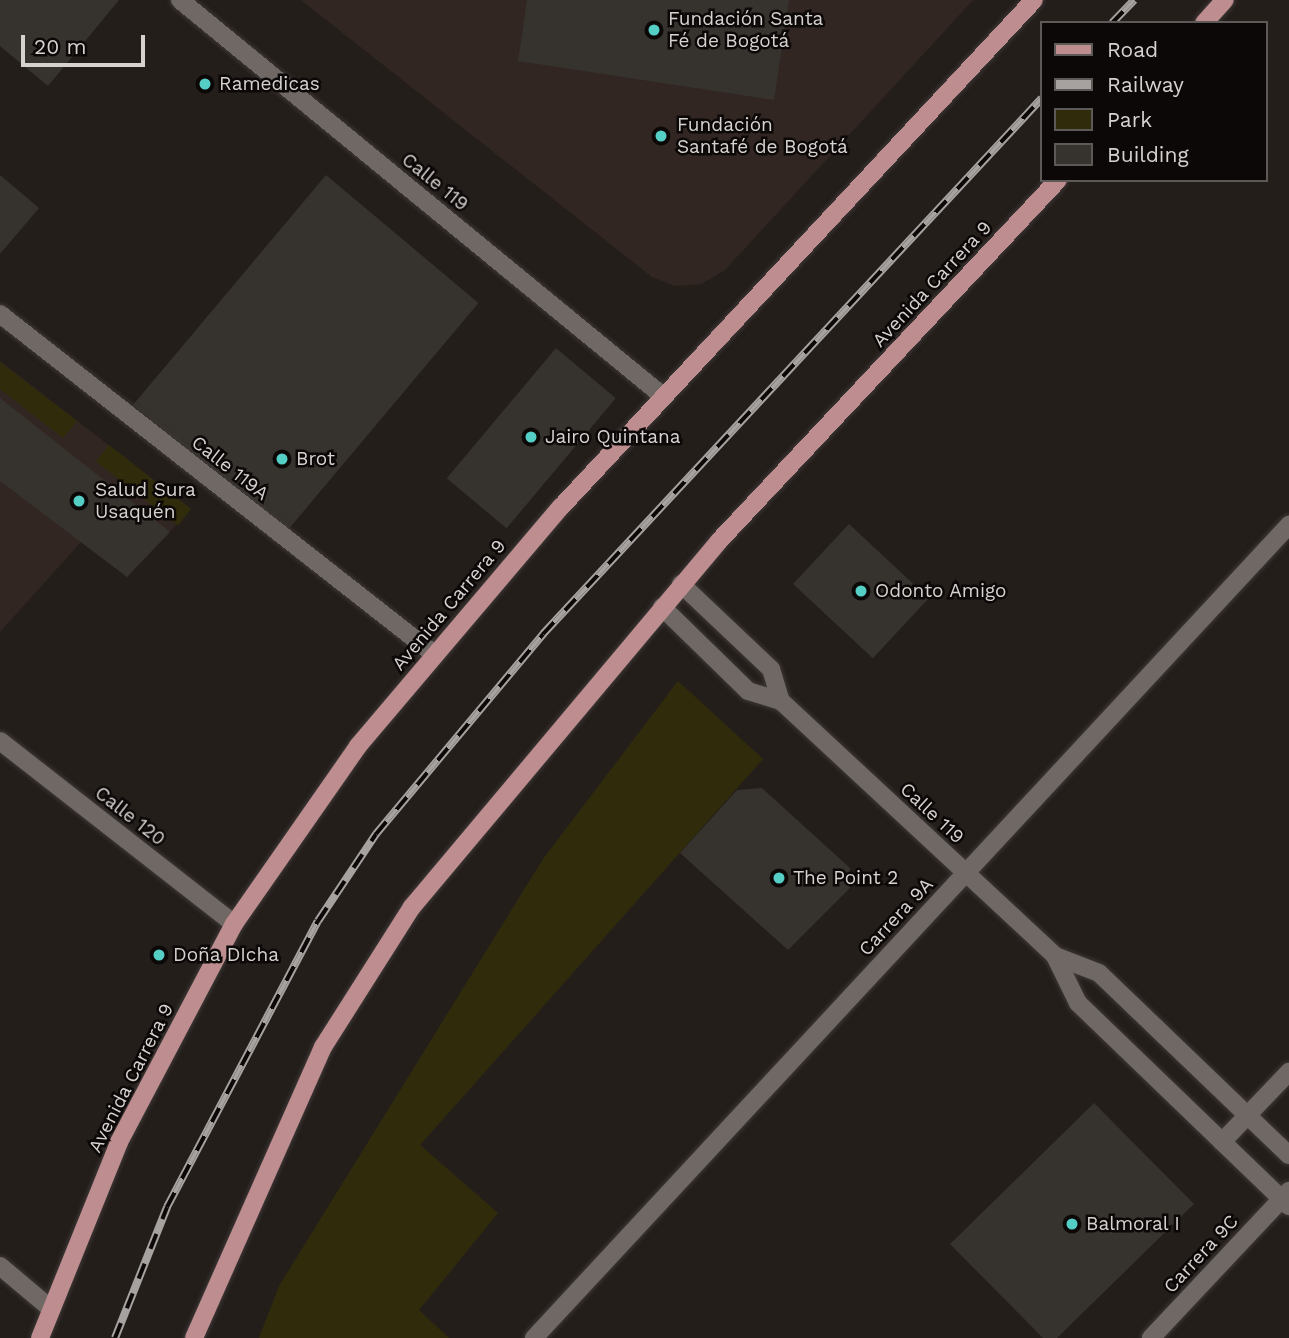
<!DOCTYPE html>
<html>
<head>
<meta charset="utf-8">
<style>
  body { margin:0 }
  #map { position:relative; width:1289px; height:1338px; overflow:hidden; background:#241e1b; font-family:"Work Sans",sans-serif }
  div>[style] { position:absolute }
  .built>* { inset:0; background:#322622 }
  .green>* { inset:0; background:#302c0b; transform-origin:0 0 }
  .building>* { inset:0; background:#36322d; transform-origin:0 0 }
  .roads { filter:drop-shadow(0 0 2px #3d3836) drop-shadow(0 0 2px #3d3836) }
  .minor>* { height:18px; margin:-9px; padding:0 9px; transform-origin:9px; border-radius:9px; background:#6f6865 }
  .tertiary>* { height:18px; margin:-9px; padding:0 9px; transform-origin:9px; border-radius:9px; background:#6f6865 }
  .primary>* { height:18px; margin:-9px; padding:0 9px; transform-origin:9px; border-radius:9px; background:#bd8d8f }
  .rail>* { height:8px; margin-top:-4px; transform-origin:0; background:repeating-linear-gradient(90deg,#0b0807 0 16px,#a6a29f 0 32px); box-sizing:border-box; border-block:2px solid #a6a29f }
  .dots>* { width:19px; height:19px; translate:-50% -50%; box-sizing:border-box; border:4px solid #0b0807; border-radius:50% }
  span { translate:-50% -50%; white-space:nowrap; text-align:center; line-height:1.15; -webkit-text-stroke:5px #0b0807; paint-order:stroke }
  .poi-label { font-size:19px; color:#d6d2d0 }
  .left { translate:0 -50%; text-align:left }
  .street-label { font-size:19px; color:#d6d2d0 }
  .legend { position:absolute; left:1040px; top:21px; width:228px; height:161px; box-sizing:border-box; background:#0b0807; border:2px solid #5c5957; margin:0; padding:9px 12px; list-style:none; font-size:21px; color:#d6d2d0 }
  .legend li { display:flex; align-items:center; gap:14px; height:35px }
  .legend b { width:35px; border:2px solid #5c5957 }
  .scale { position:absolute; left:21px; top:35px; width:124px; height:32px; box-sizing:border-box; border:4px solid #d6d2d0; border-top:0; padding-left:9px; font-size:21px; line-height:24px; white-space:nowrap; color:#d6d2d0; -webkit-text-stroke:5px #0b0807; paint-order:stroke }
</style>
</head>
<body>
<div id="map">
  <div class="built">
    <i style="clip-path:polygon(301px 0,973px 0,724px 271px,701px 284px,675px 286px,652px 277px)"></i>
    <i style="clip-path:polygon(0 361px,191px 509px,127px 577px,81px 542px,0 632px)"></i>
  </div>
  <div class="green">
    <i style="clip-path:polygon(0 362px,77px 421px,63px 438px,0 389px)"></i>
    <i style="left:109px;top:445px;width:104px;height:21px;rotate:38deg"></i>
    <i style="clip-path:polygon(678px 681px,763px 759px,420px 1145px,498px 1213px,419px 1310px,449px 1338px,259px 1338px,279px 1286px,543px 859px)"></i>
  </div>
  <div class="building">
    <i style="clip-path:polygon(0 0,119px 0,48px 86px,0 46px)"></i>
    <i style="clip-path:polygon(527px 0,789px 0,774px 100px,518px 61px)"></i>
    <i style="clip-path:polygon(0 175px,39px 208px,0 254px)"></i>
    <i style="left:326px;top:175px;width:199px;height:300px;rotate:40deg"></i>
    <i style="left:556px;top:348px;width:78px;height:170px;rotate:40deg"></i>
    <i style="clip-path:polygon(0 398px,170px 532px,127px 577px,0 481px)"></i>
    <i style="left:849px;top:524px;width:109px;height:82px;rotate:43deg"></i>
    <i style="clip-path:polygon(762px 788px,850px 868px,850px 888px,788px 950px,680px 853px,737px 790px)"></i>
    <i style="clip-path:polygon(1094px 1103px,1194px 1204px,1057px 1338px,1043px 1338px,950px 1244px)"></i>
  </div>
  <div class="roads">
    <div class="minor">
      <i style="left:180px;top:0;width:626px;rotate:39.36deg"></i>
      <i style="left:0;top:314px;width:551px;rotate:38.08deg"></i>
      <i style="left:0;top:741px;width:297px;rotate:38deg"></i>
      <i style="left:1222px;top:1142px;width:97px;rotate:-46.3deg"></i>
      <i style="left:0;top:1266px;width:67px;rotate:40.1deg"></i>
      <i style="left:534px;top:1338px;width:1110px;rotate:-47.12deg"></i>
      <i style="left:1151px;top:1338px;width:202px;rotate:-46.8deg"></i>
    </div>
    <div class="tertiary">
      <i style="left:681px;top:584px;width:124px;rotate:43.4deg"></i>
      <i style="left:771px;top:669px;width:34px;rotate:73deg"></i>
      <i style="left:662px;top:607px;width:120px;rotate:44.3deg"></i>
      <i style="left:748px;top:691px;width:34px;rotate:17deg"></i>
      <i style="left:781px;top:701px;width:374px;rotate:42.9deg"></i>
      <i style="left:1055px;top:956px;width:52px;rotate:63.9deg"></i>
      <i style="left:1078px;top:1003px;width:293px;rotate:43.9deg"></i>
      <i style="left:1055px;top:956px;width:47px;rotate:21.1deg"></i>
      <i style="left:1099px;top:973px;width:263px;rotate:43.8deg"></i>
    </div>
    <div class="primary">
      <i style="left:1204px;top:23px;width:31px;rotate:-48deg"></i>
      <i style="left:40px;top:1338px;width:211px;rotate:-68deg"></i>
      <i style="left:119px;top:1142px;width:246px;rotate:-62.2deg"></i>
      <i style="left:234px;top:924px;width:217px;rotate:-55.1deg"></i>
      <i style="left:358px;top:746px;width:314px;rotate:-49.7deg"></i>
      <i style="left:561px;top:507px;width:693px;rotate:-46.99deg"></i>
      <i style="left:194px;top:1338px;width:318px;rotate:-66.1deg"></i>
      <i style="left:323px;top:1047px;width:166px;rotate:-57.6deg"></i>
      <i style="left:412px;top:907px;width:478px;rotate:-50deg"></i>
      <i style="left:719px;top:541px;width:495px;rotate:-46.8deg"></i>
    </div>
  </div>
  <div class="rail">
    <i style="left:1112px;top:23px;width:32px;rotate:-46deg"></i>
    <i style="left:115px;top:1338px;width:141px;rotate:-68.3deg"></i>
    <i style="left:167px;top:1207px;width:323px;rotate:-62.2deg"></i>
    <i style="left:318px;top:921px;width:105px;rotate:-56.3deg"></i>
    <i style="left:376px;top:834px;width:261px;rotate:-50.1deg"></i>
    <i style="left:543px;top:634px;width:732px;rotate:-47.05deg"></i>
  </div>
  <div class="dots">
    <i style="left:654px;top:30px;background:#55cec6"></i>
    <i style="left:205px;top:84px;background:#55cec6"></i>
    <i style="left:661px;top:136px;background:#55cec6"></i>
    <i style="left:531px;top:437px;background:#55cec6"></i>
    <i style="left:282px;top:459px;background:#55cec6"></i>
    <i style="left:79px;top:501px;background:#55cec6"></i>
    <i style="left:861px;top:591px;background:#55cec6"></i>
    <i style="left:779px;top:878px;background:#55cec6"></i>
    <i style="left:159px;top:955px;background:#55cec6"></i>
    <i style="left:1072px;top:1224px;background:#55cec6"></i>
  </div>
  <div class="poi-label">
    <span class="left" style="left:668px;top:30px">Fundación Santa<br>Fé de Bogotá</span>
    <span class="left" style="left:219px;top:84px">Ramedicas</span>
    <span class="left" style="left:677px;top:136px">Fundación<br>Santafé de Bogotá</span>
    <span class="left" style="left:545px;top:437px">Jairo Quintana</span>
    <span class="left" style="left:296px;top:459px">Brot</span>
    <span class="left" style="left:95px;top:501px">Salud Sura<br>Usaquén</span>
    <span class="left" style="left:875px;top:591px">Odonto Amigo</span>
    <span class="left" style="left:793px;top:878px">The Point 2</span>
    <span class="left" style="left:173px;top:955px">Doña DIcha</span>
    <span class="left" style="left:1086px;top:1224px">Balmoral I</span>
  </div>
  <div class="street-label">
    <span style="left:435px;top:182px;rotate:39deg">Calle 119</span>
    <span style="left:932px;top:284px;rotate:-47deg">Avenida Carrera 9</span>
    <span style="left:230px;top:468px;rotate:38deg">Calle 119A</span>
    <span style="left:449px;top:605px;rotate:-50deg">Avenida Carrera 9</span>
    <span style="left:932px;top:813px;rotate:43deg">Calle 119</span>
    <span style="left:130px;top:816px;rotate:38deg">Calle 120</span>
    <span style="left:896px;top:917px;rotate:-47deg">Carrera 9A</span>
    <span style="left:131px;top:1078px;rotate:-63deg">Avenida Carrera 9</span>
    <span style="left:1201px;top:1254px;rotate:-47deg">Carrera 9C</span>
  </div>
  <ul class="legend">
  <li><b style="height:9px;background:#bd8d8f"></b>Road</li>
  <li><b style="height:9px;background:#a6a29f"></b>Railway</li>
  <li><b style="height:19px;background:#302c0b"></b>Park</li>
  <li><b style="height:19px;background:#36322d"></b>Building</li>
  </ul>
  <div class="scale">20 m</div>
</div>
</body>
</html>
